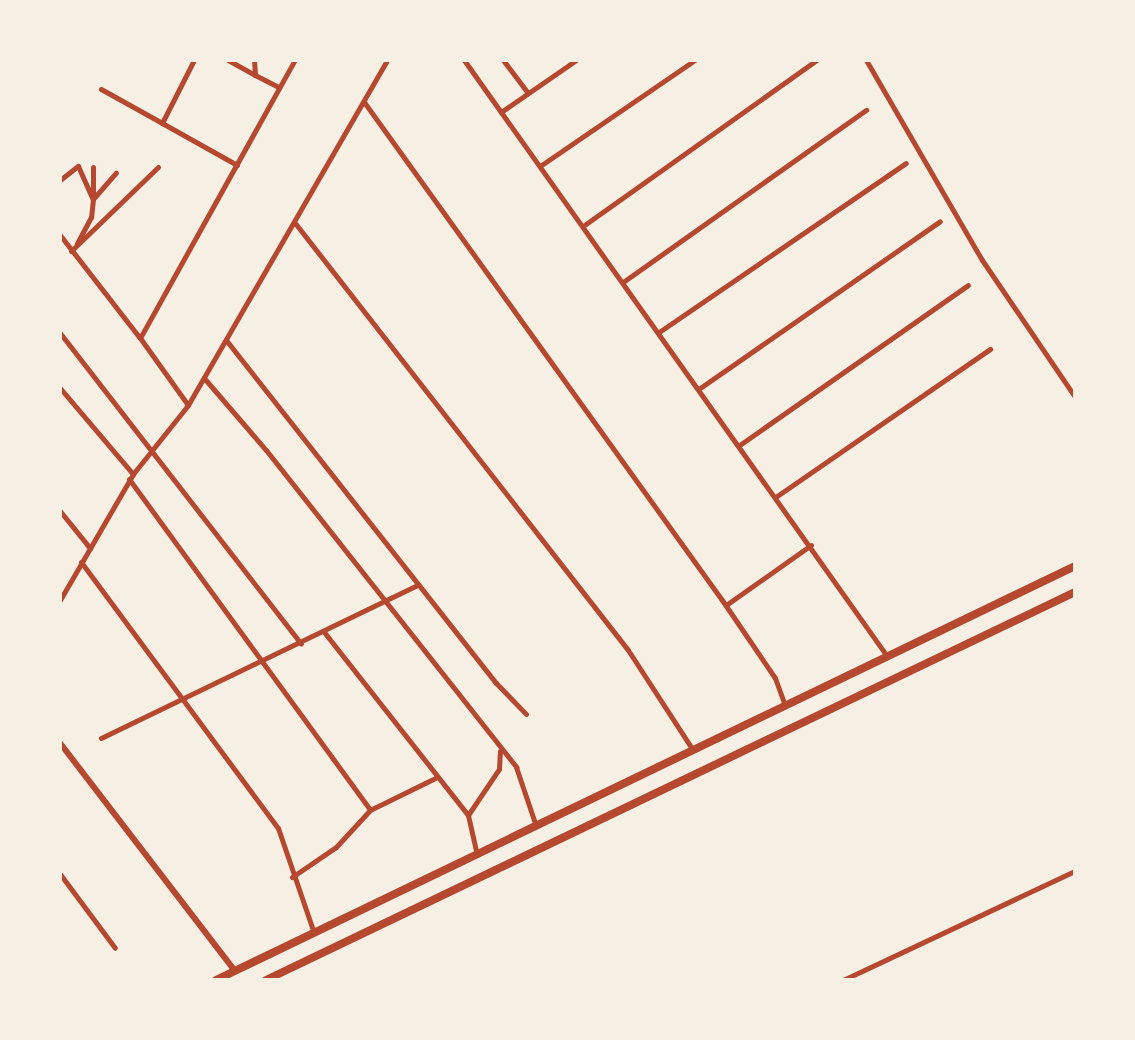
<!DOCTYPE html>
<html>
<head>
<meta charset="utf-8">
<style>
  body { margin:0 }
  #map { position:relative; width:1135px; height:1040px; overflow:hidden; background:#f6efe4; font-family:"Roboto Condensed",sans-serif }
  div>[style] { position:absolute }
  .minor>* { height:5px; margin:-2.5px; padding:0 2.5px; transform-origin:2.5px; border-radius:2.5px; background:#b5482f }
  .tertiary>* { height:6px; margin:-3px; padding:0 3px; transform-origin:3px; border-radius:3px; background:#b5482f }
  .trunk>* { height:8px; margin:-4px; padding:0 4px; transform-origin:4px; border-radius:4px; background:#b5482f }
  span { translate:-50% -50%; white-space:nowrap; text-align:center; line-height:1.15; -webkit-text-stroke:6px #f6efe4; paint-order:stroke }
  .frame { position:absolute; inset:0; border:62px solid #f6efe4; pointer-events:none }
</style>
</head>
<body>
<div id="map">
  <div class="minor">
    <i style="left:228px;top:60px;width:31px;rotate:29deg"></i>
    <i style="left:254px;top:60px;width:15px;rotate:86deg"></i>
    <i style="left:255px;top:75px;width:27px;rotate:27deg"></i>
    <i style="left:464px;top:60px;width:731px;rotate:54.64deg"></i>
    <i style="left:503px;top:60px;width:41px;rotate:52.9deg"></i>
    <i style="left:866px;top:60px;width:231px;rotate:59.9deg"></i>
    <i style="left:982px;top:260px;width:166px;rotate:55.8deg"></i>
    <i style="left:101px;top:89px;width:70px;rotate:29.1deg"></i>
    <i style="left:162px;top:123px;width:71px;rotate:-63.1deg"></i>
    <i style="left:364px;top:102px;width:613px;rotate:54.29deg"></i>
    <i style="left:722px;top:600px;width:94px;rotate:55.8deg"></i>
    <i style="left:775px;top:678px;width:29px;rotate:70deg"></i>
    <i style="left:501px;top:112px;width:91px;rotate:-34.7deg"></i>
    <i style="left:162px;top:123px;width:86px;rotate:29.2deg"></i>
    <i style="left:540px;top:166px;width:188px;rotate:-34.4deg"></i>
    <i style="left:60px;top:180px;width:23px;rotate:-38deg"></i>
    <i style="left:78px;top:166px;width:36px;rotate:66deg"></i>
    <i style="left:93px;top:199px;width:18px;rotate:96deg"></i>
    <i style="left:91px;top:217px;width:30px;rotate:118deg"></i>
    <i style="left:93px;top:194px;width:27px;rotate:-90deg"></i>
    <i style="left:93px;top:199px;width:35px;rotate:-49deg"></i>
    <i style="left:295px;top:223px;width:541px;rotate:52.05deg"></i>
    <i style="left:628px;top:650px;width:119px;rotate:57deg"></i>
    <i style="left:583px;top:226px;width:287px;rotate:-35.4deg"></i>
    <i style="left:60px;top:235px;width:130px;rotate:52.2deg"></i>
    <i style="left:71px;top:251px;width:121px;rotate:-44deg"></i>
    <i style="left:623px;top:282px;width:298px;rotate:-35.3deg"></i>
    <i style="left:659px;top:332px;width:299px;rotate:-34.4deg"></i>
    <i style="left:60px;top:333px;width:393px;rotate:52.2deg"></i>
    <i style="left:226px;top:340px;width:437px;rotate:51.8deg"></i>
    <i style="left:496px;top:683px;width:43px;rotate:45.9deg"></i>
    <i style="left:204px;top:378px;width:95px;rotate:49.3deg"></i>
    <i style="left:266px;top:450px;width:404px;rotate:51.7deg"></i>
    <i style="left:516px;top:767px;width:62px;rotate:71.3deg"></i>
    <i style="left:60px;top:388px;width:113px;rotate:49.7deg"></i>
    <i style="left:700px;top:388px;width:292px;rotate:-34.8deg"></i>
    <i style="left:188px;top:405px;width:82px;rotate:-125.6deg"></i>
    <i style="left:140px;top:338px;width:318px;rotate:-60.9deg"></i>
    <i style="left:741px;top:444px;width:277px;rotate:-35deg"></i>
    <i style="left:129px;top:479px;width:409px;rotate:53.9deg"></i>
    <i style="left:777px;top:496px;width:259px;rotate:-34.6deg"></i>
    <i style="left:60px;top:511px;width:48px;rotate:51deg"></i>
    <i style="left:81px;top:562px;width:331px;rotate:53.5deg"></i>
    <i style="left:278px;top:828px;width:111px;rotate:71.1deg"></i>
    <i style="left:60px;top:600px;width:146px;rotate:-59.9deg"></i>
    <i style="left:133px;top:474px;width:88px;rotate:-51.4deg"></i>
    <i style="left:188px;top:405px;width:398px;rotate:-60deg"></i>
    <i style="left:726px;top:605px;width:104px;rotate:-35.2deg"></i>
    <i style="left:324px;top:632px;width:233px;rotate:51.8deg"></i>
    <i style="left:101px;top:738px;width:352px;rotate:-25.8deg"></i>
    <i style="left:477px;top:855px;width:41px;rotate:-102.7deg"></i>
    <i style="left:468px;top:815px;width:55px;rotate:-56deg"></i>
    <i style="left:499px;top:769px;width:18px;rotate:-87deg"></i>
    <i style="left:60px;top:874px;width:92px;rotate:53.4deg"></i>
    <i style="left:292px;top:877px;width:53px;rotate:-34.3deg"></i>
    <i style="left:336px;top:847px;width:50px;rotate:-47.4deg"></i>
    <i style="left:370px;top:810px;width:75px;rotate:-26.2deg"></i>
    <i style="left:843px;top:980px;width:256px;rotate:-25.2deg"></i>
  </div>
  <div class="tertiary">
    <i style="left:60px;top:743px;width:287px;rotate:52.5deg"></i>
  </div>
  <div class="trunk">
    <i style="left:216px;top:980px;width:954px;rotate:-25.73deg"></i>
    <i style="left:266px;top:980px;width:897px;rotate:-25.62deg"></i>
  </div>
  <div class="frame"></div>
</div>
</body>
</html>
